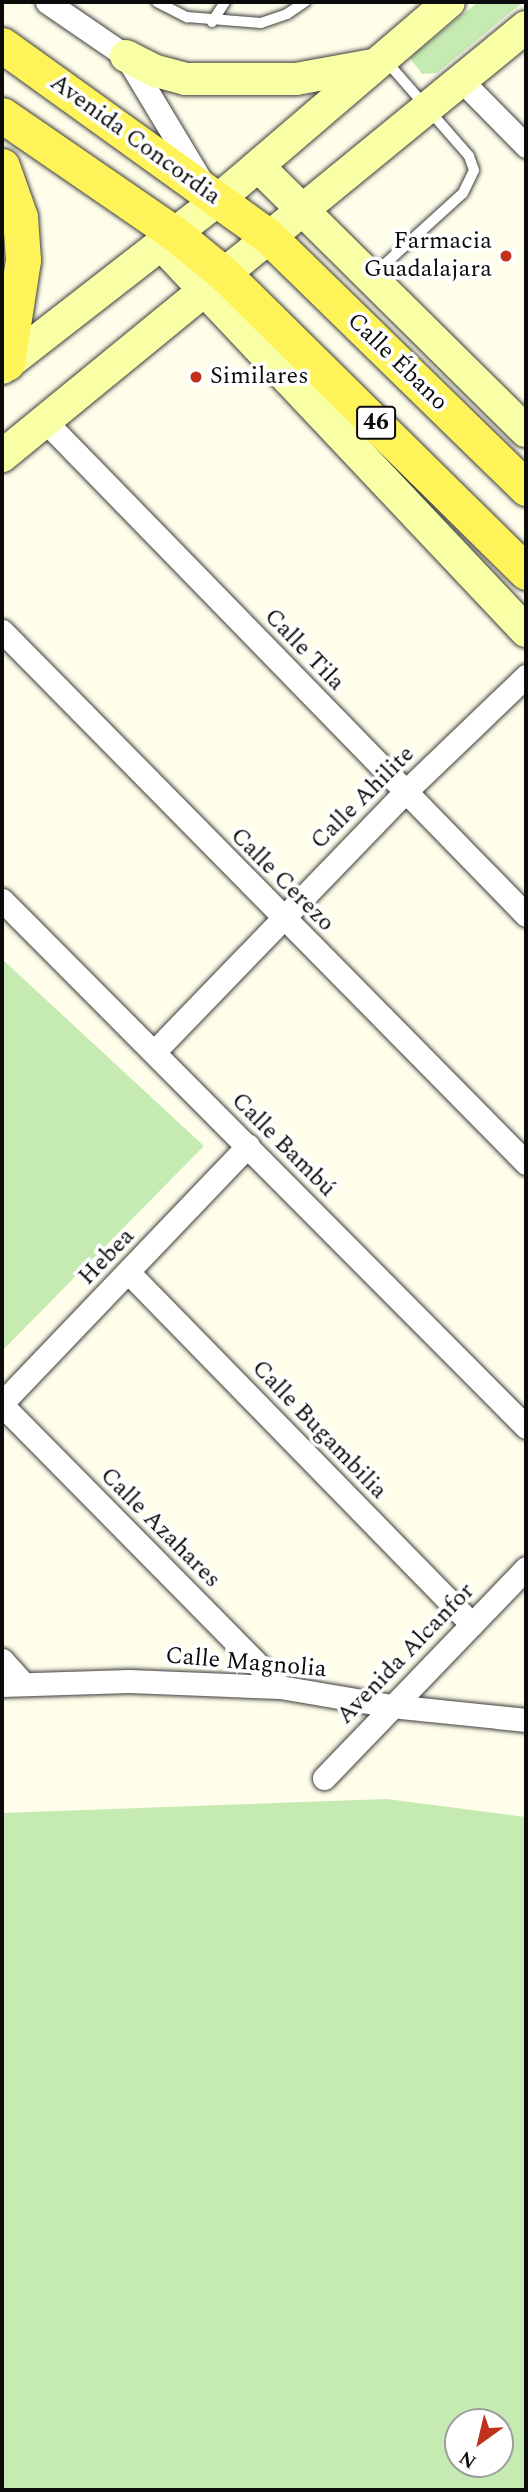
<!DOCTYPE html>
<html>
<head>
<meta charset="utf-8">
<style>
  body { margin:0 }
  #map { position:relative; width:528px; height:2492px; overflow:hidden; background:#fffeea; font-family:Spectral,serif }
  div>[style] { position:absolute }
  .green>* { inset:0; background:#c6ebb2 }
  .roads { filter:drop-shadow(0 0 2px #3e3e3e) drop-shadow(0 0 2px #3e3e3e) }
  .lane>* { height:10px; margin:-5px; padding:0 5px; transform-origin:5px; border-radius:5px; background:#fff }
  .street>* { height:23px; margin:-11.5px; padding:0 11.5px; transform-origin:11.5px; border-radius:11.5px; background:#fff }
  .secondary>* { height:32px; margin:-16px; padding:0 16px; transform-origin:16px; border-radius:16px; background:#f9ffa5 }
  .primary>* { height:35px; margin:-17.5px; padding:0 17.5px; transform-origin:17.5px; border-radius:17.5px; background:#fff35a }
  .dots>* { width:19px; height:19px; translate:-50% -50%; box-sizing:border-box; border:4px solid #fff; border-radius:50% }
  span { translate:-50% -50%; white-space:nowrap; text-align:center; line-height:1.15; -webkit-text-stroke:7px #fff; paint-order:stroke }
  .shield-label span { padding:2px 5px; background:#fff; border:2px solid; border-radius:5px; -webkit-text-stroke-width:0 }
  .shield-label { font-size:23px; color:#0b0b0b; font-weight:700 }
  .street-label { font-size:24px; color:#0b0b0b }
  .poi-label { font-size:24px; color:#0b0b0b }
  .right { translate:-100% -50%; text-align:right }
  .left { translate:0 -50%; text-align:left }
  .frame { position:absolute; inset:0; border:4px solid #0b0b0b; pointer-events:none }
  .north { position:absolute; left:444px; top:2408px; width:70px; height:70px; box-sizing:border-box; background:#fff; border:2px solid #9d9d9d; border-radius:50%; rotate:214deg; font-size:19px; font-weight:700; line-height:28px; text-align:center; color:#0b0b0b }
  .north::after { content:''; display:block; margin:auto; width:24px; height:32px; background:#c1321d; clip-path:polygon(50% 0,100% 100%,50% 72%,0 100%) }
</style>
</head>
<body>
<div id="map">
  <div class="green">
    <i style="clip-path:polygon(478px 2px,523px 2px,437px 73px,422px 74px,410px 58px)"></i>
    <i style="clip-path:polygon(2px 959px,204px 1146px,2px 1351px)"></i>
    <i style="clip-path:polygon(evenodd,387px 1799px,526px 1817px,526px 2490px,2px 2490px,2px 1813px,387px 1799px,458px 2422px,500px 2422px,500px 2464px,458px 2464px,458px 2422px)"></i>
  </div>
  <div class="roads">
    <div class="lane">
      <i style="left:157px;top:2px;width:34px;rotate:27deg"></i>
      <i style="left:187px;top:17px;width:74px;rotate:4.6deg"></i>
      <i style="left:261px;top:23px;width:28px;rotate:-19deg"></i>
      <i style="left:287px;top:14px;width:22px;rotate:-34deg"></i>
      <i style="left:212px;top:22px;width:24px;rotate:-57deg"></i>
      <i style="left:374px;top:274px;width:120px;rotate:-42.3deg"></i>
      <i style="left:463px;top:193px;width:25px;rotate:-64deg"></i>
      <i style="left:474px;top:170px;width:15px;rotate:-110deg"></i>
      <i style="left:469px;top:156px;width:126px;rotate:-131.1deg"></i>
    </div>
    <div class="street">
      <i style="left:47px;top:2px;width:96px;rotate:34.4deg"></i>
      <i style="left:126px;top:56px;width:144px;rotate:59deg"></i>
      <i style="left:461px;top:80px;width:93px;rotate:45.4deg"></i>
      <i style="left:45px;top:421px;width:689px;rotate:45.76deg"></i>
      <i style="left:2px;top:631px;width:747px;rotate:45.43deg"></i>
      <i style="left:2px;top:900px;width:743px;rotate:45.16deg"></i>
      <i style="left:154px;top:1052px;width:361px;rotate:-46deg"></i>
      <i style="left:405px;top:792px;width:168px;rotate:-43.8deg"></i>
      <i style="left:129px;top:1273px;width:491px;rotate:45.7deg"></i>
      <i style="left:2px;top:1403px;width:356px;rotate:-46.3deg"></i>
      <i style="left:2px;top:1405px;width:396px;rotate:45.4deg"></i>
      <i style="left:2px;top:1660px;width:31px;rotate:48deg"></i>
      <i style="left:2px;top:1685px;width:127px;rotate:-1.8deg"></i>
      <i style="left:129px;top:1681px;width:151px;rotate:2.3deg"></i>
      <i style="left:280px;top:1687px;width:113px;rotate:9.7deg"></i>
      <i style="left:391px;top:1706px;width:136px;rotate:5.9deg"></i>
      <i style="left:324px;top:1778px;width:291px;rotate:-46.1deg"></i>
    </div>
    <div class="secondary">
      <i style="left:126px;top:56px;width:34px;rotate:27deg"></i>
      <i style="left:156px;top:71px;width:30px;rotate:15deg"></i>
      <i style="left:185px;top:79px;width:111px"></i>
      <i style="left:296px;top:79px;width:78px;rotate:-10.3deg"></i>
      <i style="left:258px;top:166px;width:377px;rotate:44.7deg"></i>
      <i style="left:161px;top:244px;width:532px;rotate:46.68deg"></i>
      <i style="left:2px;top:368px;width:274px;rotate:-37.9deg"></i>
      <i style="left:218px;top:200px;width:304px;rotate:-40.6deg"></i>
      <i style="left:2px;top:456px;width:677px;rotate:-39.31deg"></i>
    </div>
    <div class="primary">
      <i style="left:2px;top:45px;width:327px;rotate:35.7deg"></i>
      <i style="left:268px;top:236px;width:361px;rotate:44.3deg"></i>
      <i style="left:2px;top:115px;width:209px;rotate:34.5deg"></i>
      <i style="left:174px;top:233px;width:66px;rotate:39.5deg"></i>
      <i style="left:225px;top:275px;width:423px;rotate:44.6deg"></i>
      <i style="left:2px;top:166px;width:54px;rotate:70.6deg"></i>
      <i style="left:20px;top:217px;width:43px;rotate:86deg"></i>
      <i style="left:23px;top:260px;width:104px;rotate:98.8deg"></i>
    </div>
  </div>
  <div class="dots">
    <i style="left:506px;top:256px;background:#c1321d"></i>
    <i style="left:196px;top:377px;background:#c1321d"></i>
  </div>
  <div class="shield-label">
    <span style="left:376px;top:423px">46</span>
  </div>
  <div class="street-label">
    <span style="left:135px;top:140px;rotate:36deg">Avenida Concordia</span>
    <span style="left:397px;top:362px;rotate:44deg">Calle Ébano</span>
    <span style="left:304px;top:650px;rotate:46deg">Calle Tila</span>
    <span style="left:363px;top:798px;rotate:-45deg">Calle Ahilite</span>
    <span style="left:282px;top:880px;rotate:45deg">Calle Cerezo</span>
    <span style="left:283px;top:1145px;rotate:45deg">Calle Bambú</span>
    <span style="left:107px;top:1257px;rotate:-46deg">Hebea</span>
    <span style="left:319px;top:1430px;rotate:46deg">Calle Bugambilia</span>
    <span style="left:160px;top:1528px;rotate:45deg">Calle Azahares</span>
    <span style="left:406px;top:1654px;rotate:-46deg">Avenida Alcanfor</span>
    <span style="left:246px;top:1663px;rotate:5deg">Calle Magnolia</span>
  </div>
  <div class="poi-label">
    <span class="right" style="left:492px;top:256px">Farmacia<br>Guadalajara</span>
    <span class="left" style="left:210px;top:377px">Similares</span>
  </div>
  <div class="frame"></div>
  <div class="north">N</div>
</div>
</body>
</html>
